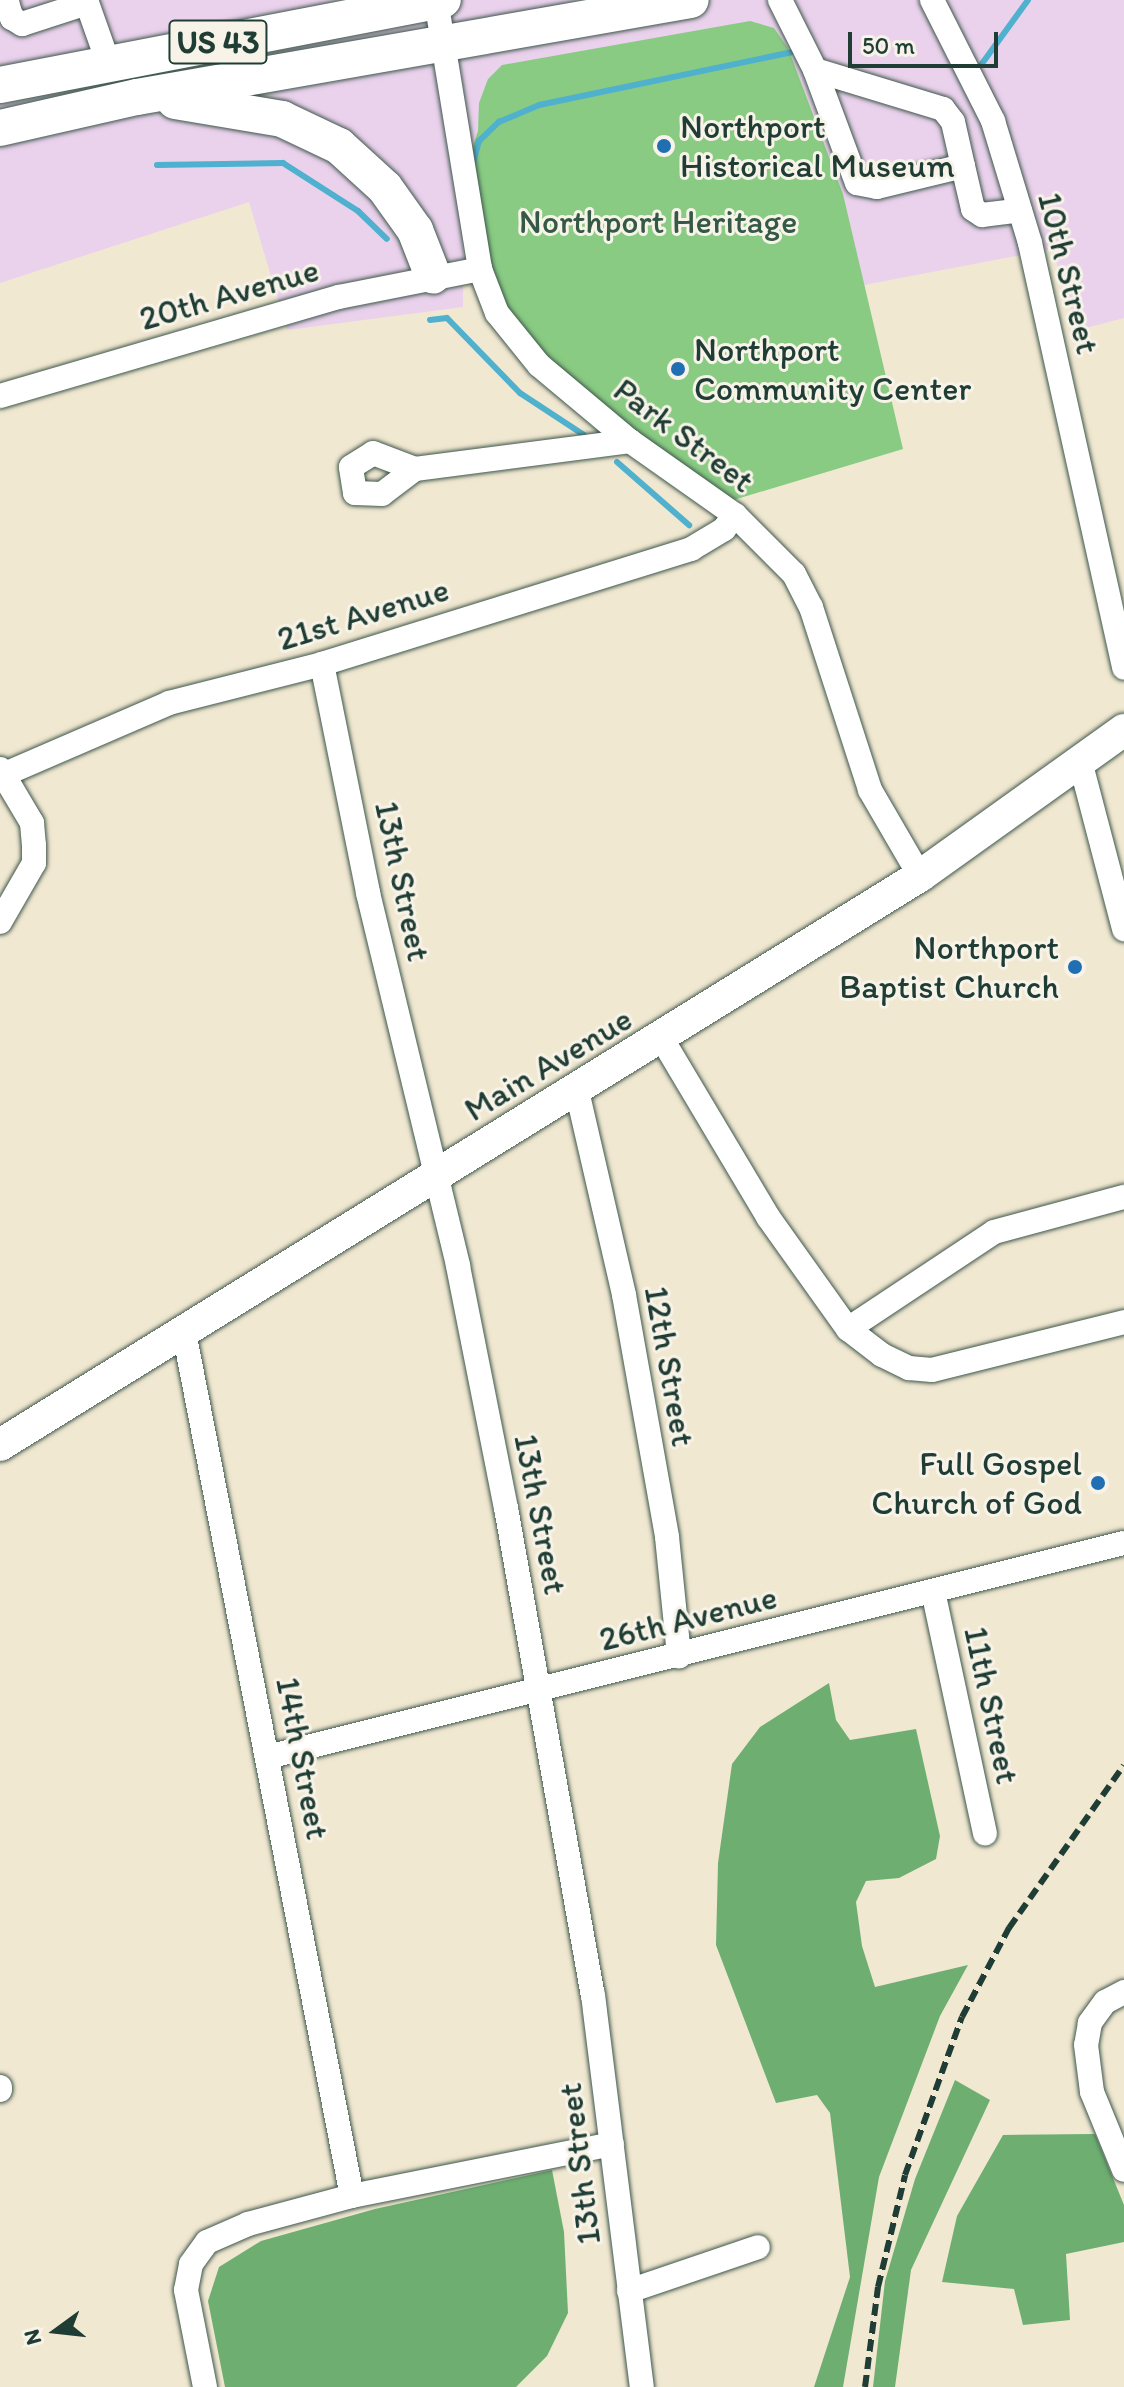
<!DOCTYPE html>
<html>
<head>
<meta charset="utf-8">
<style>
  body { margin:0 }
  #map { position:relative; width:1124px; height:2387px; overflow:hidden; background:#f1e8d1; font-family:Itim,sans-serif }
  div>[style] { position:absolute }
  .built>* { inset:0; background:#ead1ec }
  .green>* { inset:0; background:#89cb83 }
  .forest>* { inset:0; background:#6eaf71 }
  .stream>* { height:6px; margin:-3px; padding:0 3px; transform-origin:3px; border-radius:3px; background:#4fb1ce }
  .roads { filter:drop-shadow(0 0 2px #3e574c) drop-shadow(0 0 2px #3e574c) }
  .minor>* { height:24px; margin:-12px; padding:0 12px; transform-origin:12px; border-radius:12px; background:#fff }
  .major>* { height:32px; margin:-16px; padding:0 16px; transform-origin:16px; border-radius:16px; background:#fff }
  .highway>* { height:36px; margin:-18px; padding:0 18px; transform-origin:18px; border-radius:18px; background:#fff }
  .rail>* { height:6px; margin-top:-3px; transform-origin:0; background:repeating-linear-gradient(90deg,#1f3d34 0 12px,transparent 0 18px) }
  .dots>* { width:22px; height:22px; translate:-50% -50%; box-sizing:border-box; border:4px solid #f7f3e8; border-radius:50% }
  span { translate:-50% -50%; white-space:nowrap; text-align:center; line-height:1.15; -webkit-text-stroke:6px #f7f3e8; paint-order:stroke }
  .shield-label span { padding:2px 6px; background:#f7f3e8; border:2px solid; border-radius:6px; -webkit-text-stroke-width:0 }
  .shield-label { font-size:32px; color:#1f3d34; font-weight:700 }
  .poi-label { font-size:34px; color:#1f3d34 }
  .left { translate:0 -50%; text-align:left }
  .right { translate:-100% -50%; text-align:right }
  .park-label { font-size:34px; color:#345944 }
  .street-label { font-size:34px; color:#1f3d34 }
  .north { position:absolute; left:16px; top:2291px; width:80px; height:80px; -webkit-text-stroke:6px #f7f3e8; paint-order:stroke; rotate:255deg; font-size:22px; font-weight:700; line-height:32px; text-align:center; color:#1f3d34 }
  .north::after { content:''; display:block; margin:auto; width:28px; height:36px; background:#1f3d34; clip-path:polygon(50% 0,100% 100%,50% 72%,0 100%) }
  .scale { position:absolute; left:848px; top:32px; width:150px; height:36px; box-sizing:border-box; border:4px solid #1f3d34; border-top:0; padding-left:10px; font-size:24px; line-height:28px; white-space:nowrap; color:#1f3d34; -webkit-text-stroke:6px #f7f3e8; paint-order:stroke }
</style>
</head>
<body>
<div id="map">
  <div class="built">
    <i style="clip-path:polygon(0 0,1124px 0,1124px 318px,1078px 330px,1052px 249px,864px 285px,843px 194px,788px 48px,774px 28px,502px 65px,464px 172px,463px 307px,287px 330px,249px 202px,0 283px)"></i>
  </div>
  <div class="green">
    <i style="clip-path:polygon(750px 21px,774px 28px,788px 48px,843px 194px,903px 449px,720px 504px,497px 313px,464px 172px,478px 131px,479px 103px,488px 79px,502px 65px)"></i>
  </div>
  <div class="forest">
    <i style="clip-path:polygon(829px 1683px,836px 1720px,850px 1740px,916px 1729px,940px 1836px,936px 1859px,899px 1878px,866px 1881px,856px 1902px,862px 1946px,875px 1987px,968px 1965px,940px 2016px,879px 2177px,843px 2387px,814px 2387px,850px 2277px,830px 2113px,817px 2095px,776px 2103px,716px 1945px,718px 1863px,732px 1764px,760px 1727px)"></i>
    <i style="clip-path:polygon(955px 2080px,990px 2100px,911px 2270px,895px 2387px,873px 2387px,885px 2281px,915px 2179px)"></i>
    <i style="clip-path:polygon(1095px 2134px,1124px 2205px,1124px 2242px,1066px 2254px,1070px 2320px,1023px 2325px,1014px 2289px,942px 2282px,957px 2216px,1003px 2135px)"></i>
    <i style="clip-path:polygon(552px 2170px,564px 2232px,568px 2313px,547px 2356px,516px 2387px,225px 2387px,208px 2301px,219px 2267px,261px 2241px,375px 2209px)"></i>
  </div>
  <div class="stream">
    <i style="left:981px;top:65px;width:80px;rotate:-54.1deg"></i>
    <i style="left:157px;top:165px;width:126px;rotate:-0.9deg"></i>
    <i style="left:283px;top:163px;width:89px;rotate:32.6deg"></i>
    <i style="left:358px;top:211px;width:40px;rotate:44deg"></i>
    <i style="left:472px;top:167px;width:27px;rotate:-75deg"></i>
    <i style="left:479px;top:141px;width:28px;rotate:-44deg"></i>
    <i style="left:499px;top:122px;width:43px;rotate:-23deg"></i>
    <i style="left:539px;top:105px;width:258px;rotate:-11.8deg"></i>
    <i style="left:430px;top:320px;width:17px;rotate:-7deg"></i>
    <i style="left:447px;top:318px;width:105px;rotate:45.8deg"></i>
    <i style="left:520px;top:393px;width:77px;rotate:33.3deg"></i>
    <i style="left:617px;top:462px;width:96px;rotate:41.2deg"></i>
  </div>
  <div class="roads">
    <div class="minor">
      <i style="left:86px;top:0;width:66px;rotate:70.5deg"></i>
      <i style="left:436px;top:0;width:273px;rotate:80.7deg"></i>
      <i style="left:480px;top:269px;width:47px;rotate:68.9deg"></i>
      <i style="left:497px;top:313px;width:67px;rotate:51.1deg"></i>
      <i style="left:539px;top:365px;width:119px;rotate:39.9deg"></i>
      <i style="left:630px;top:441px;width:128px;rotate:35.2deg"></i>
      <i style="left:735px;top:515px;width:83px;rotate:45deg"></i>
      <i style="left:794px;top:574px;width:37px;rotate:63deg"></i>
      <i style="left:811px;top:607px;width:192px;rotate:72.1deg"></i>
      <i style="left:870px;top:790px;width:99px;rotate:59.8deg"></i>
      <i style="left:780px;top:0;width:78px;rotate:63.4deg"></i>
      <i style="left:932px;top:0;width:136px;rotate:63.2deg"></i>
      <i style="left:993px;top:121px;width:127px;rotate:73.1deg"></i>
      <i style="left:1030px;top:243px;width:435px;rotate:77.5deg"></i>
      <i style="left:0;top:6px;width:8px;rotate:-23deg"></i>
      <i style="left:7px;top:3px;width:16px;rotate:72deg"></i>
      <i style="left:12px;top:18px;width:12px;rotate:31deg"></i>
      <i style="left:22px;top:24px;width:68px;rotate:-17.9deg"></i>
      <i style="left:963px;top:166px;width:89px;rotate:166.3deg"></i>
      <i style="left:877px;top:187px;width:20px;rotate:-169deg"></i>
      <i style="left:857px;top:183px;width:121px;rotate:-110.4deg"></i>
      <i style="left:815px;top:70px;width:134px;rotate:16.9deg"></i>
      <i style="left:943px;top:109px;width:16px;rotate:52deg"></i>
      <i style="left:953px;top:122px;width:45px;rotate:77.2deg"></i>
      <i style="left:963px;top:166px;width:44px;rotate:76.9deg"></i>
      <i style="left:973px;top:209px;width:11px;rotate:34deg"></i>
      <i style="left:982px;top:215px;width:38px;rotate:-7deg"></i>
      <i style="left:0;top:396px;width:353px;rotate:-16.3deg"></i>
      <i style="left:339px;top:297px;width:144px;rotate:-11.2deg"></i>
      <i style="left:373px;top:453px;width:45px;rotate:20.9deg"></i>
      <i style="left:415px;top:469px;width:41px;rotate:142.9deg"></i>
      <i style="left:382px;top:494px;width:27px;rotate:-178deg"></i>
      <i style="left:355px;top:493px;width:26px;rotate:-99deg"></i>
      <i style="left:351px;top:467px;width:26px;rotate:-32deg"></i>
      <i style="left:415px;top:469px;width:217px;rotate:-7.4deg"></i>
      <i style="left:322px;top:664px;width:234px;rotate:78.6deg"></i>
      <i style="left:368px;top:893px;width:384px;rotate:76.4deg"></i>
      <i style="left:458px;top:1266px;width:247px;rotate:78.8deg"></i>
      <i style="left:506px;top:1508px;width:495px;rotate:79.9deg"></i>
      <i style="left:593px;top:1995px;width:395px;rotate:82.9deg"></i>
      <i style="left:1080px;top:761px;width:174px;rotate:75.3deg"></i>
      <i style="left:0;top:769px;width:63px;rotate:59.3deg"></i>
      <i style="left:32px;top:823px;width:22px;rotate:85deg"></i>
      <i style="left:34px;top:845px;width:18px;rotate:90deg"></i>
      <i style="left:34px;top:863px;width:68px;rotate:120deg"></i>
      <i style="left:5px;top:774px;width:179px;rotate:-23.4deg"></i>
      <i style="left:169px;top:703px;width:158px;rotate:-14.3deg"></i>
      <i style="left:322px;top:664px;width:387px;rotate:-17.3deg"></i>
      <i style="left:691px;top:549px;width:39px;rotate:-31deg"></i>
      <i style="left:724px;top:529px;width:18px;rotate:-52deg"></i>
      <i style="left:662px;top:1039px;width:207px;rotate:59.2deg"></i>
      <i style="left:768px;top:1217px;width:138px;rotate:54.5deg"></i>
      <i style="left:848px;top:1329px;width:175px;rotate:-33.6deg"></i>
      <i style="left:994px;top:1232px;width:135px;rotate:-15.1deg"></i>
      <i style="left:577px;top:1091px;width:209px;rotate:77deg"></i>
      <i style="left:624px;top:1295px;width:246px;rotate:79.9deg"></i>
      <i style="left:667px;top:1537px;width:120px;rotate:84.2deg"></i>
      <i style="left:848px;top:1329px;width:43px;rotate:37.4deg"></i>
      <i style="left:882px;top:1355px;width:30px;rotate:26deg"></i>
      <i style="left:909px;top:1368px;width:23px;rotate:5deg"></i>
      <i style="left:932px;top:1370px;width:198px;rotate:-14deg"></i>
      <i style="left:184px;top:1332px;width:880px;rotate:79deg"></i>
      <i style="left:933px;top:1591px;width:248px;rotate:77.9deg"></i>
      <i style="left:268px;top:1757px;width:882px;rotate:-14.04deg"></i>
      <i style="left:1124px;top:1992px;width:21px;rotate:152deg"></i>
      <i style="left:1105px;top:2002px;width:26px;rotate:126deg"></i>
      <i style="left:1090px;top:2023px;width:22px;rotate:100deg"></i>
      <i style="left:1086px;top:2045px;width:47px;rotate:82.7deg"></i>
      <i style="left:1092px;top:2092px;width:84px;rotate:67.7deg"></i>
      <i style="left:0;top:2087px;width:3px;rotate:90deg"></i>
      <i style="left:629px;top:2291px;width:136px;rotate:-18.8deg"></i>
      <i style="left:205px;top:2387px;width:99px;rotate:-101.1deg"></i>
      <i style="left:186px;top:2290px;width:26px;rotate:-79deg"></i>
      <i style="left:191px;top:2264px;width:27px;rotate:-54deg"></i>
      <i style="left:207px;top:2242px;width:45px;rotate:-23.7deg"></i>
      <i style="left:248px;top:2224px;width:108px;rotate:-15.1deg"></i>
      <i style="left:352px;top:2196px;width:265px;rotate:-11.3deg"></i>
    </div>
    <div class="major">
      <i style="left:0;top:1445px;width:1082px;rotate:-31.74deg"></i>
      <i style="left:920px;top:876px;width:251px;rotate:-35.6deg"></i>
    </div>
    <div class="highway">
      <i style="left:0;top:85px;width:451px;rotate:-10.9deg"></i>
      <i style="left:175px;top:101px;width:109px;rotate:9.5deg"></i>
      <i style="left:282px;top:119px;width:63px;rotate:25.3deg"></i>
      <i style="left:339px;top:146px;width:62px;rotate:42.4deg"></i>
      <i style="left:385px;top:188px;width:52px;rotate:54.5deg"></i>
      <i style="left:415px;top:230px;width:49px;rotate:68.6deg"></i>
      <i style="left:0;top:128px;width:140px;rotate:-12.8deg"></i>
      <i style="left:137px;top:97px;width:562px;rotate:-9.93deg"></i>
    </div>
  </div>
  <div class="rail">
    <i style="left:865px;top:2387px;width:101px;rotate:-82.6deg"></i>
    <i style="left:878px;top:2287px;width:115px;rotate:-76.4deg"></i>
    <i style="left:905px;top:2175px;width:168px;rotate:-70.2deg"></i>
    <i style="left:962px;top:2017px;width:101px;rotate:-62.2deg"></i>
    <i style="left:1009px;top:1928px;width:199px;rotate:-54.8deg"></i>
  </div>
  <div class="dots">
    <i style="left:664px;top:146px;background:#1f6fb2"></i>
    <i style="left:678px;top:369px;background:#1f6fb2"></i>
    <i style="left:1075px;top:967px;background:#1f6fb2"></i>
    <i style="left:1098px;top:1483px;background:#1f6fb2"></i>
  </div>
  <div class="shield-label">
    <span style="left:218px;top:42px">US 43</span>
  </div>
  <div class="poi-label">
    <span class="left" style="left:680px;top:146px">Northport<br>Historical Museum</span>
    <span class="left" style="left:694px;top:369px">Northport<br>Community Center</span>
    <span class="right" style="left:1059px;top:967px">Northport<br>Baptist Church</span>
    <span class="right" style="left:1082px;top:1483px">Full Gospel<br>Church of God</span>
  </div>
  <div class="park-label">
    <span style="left:658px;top:222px">Northport Heritage</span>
  </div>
  <div class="street-label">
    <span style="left:1069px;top:273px;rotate:76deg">10th Street</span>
    <span style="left:229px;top:294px;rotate:-16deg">20th Avenue</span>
    <span style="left:684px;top:435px;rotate:37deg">Park Street</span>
    <span style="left:363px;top:614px;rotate:-17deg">21st Avenue</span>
    <span style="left:403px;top:881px;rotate:78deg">13th Street</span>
    <span style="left:548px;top:1064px;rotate:-31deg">Main Avenue</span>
    <span style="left:670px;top:1366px;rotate:80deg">12th Street</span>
    <span style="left:541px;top:1514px;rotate:79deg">13th Street</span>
    <span style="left:688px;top:1618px;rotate:-14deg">26th Avenue</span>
    <span style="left:992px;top:1705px;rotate:78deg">11th Street</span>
    <span style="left:303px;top:1758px;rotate:79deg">14th Street</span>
    <span style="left:579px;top:2164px;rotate:-97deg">13th Street</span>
  </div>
  <div class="north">N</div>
  <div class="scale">50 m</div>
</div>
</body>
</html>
